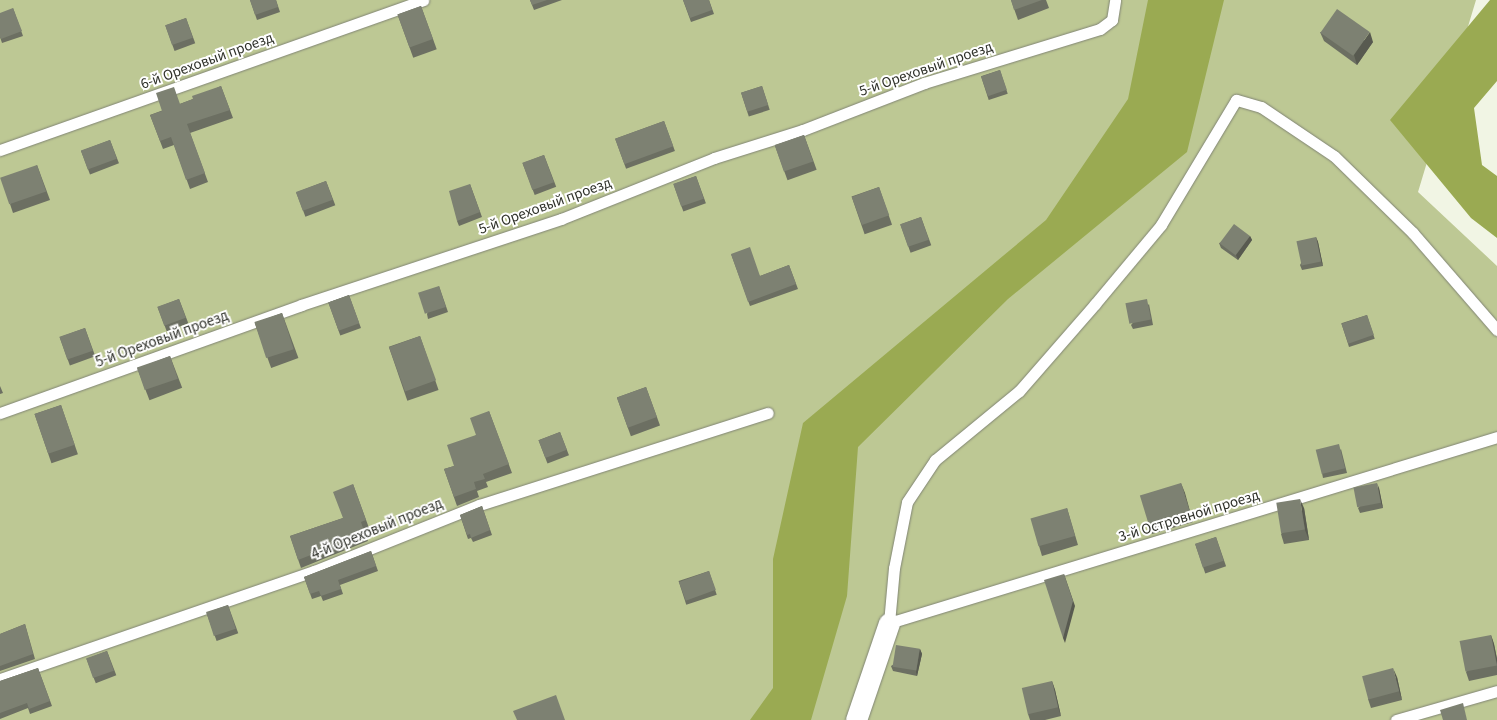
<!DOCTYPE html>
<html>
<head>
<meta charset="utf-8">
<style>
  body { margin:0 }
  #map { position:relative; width:1497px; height:720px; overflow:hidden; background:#f1f5e4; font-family:"Source Sans 3",sans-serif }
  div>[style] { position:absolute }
  .green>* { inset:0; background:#bdc894 }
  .water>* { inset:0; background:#9aaa52 }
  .roads { filter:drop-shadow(0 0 1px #808474) drop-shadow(0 0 1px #808474) }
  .service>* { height:11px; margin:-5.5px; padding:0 5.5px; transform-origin:5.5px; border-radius:5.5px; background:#fff }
  .minor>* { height:21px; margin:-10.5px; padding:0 10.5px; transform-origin:10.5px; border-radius:10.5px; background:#fff }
  .wall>* { inset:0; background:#6c6f62; transform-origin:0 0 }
  .shaded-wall>* { inset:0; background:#585a50 }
  .building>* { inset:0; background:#7d8172; transform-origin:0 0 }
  span { translate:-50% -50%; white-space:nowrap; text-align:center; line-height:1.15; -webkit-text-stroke:4px #fff; paint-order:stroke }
  .street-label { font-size:15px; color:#2f312a }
</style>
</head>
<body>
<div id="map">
  <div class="green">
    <i style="clip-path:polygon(0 0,1476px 0,1418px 192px,1497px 266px,1497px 720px,0 720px)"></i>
  </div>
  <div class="water">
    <i style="clip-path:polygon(1148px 0,1224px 0,1187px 152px,1008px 299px,858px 447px,847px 596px,811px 720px,750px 720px,773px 688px,773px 559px,803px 423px,1046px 220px,1128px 99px)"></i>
    <i style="clip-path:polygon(1490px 0,1497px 0,1497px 81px,1474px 108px,1482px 165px,1497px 176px,1497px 238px,1471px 218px,1390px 120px)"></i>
  </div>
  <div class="roads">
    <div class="service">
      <i style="left:0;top:150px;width:449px;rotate:-19.5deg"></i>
      <i style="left:1497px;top:330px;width:128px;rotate:-130.9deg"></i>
      <i style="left:1413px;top:233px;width:110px;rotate:-135.7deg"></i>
      <i style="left:1334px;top:156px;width:88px;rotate:-146.1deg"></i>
      <i style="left:1261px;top:107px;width:26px;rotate:-164deg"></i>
      <i style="left:1236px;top:100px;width:146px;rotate:121deg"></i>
      <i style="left:1161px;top:225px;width:103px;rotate:129.9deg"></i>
      <i style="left:1095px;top:304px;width:116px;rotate:131.1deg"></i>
      <i style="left:1019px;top:391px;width:109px;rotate:140.6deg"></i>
      <i style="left:935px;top:460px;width:50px;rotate:123.7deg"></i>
      <i style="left:907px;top:502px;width:67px;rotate:101.1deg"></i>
      <i style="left:894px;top:568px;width:55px;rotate:95.2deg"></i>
      <i style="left:889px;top:623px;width:636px;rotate:-17.01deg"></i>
      <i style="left:0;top:413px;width:320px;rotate:-19.7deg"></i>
      <i style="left:301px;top:305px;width:274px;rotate:-18.3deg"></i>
      <i style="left:561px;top:219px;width:165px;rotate:-21.7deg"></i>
      <i style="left:714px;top:158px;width:93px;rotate:-17.5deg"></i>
      <i style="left:803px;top:130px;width:130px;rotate:-21.2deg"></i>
      <i style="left:924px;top:83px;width:184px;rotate:-17.1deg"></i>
      <i style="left:1100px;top:29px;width:15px;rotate:-37deg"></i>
      <i style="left:1112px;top:20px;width:20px;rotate:-81deg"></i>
      <i style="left:0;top:679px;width:332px;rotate:-19deg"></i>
      <i style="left:314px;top:571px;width:178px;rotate:-21.8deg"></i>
      <i style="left:479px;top:505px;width:303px;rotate:-17.7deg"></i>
      <i style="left:1396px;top:720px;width:105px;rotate:-16deg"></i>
    </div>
    <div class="minor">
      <i style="left:856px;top:720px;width:102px;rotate:-71.2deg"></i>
    </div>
  </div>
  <div class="wall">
    <i style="clip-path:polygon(250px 0,276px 0,280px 12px,257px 20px)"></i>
    <i style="clip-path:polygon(530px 0,562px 0,534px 10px)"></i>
    <i style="clip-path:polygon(683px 0,709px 0,714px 14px,691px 22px)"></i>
    <i style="clip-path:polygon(1011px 0,1046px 0,1049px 8px,1018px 20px)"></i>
    <i style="left:421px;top:6px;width:46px;height:25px;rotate:70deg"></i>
    <i style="clip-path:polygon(13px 8px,23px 36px,2px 43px,0 37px)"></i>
    <i style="left:186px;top:18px;width:27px;height:22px;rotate:70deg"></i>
    <i style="clip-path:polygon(1320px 32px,1373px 42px,1357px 65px,1324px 41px)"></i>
    <i style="left:1000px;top:70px;width:25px;height:20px;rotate:72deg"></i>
    <i style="clip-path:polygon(221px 86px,233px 118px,190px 133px,208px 182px,190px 189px,174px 145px,163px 149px,150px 115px,193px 99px)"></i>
    <i style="left:762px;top:86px;width:25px;height:22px;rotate:72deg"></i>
    <i style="left:664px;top:121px;width:32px;height:52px;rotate:70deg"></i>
    <i style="left:804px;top:135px;width:37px;height:31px;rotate:70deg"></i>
    <i style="left:110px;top:140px;width:25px;height:31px;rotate:69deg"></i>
    <i style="left:544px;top:155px;width:34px;height:23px;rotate:69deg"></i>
    <i style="clip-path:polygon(37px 165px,50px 200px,13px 213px,10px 204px)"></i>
    <i style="left:696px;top:176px;width:29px;height:24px;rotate:70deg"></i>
    <i style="left:326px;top:181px;width:26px;height:32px;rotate:69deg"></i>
    <i style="clip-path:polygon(470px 184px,482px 217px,459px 226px,457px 221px)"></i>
    <i style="left:879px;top:187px;width:40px;height:29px;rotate:71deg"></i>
    <i style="left:921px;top:217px;width:30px;height:22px;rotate:70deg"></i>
    <i style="clip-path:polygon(1250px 236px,1252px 240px,1238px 260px,1221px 248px,1219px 243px)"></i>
    <i style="clip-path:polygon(1316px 237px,1318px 242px,1323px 266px,1302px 270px,1300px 265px)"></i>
    <i style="clip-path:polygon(731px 254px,760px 276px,789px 265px,798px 289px,750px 306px)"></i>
    <i style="clip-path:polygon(439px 286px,448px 312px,428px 319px,427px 314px)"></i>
    <i style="left:349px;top:295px;width:35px;height:22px;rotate:70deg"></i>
    <i style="left:179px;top:299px;width:26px;height:23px;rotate:69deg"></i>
    <i style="clip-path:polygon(1149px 304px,1153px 325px,1133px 329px,1131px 325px)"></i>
    <i style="left:282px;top:313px;width:48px;height:29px;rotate:70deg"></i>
    <i style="left:1367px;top:315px;width:25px;height:27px;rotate:72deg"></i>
    <i style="left:85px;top:328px;width:30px;height:27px;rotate:70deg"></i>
    <i style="left:420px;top:336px;width:57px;height:33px;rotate:71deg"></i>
    <i style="left:170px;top:356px;width:34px;height:35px;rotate:69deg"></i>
    <i style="clip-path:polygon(0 386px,3px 393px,0 394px)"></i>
    <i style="left:646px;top:387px;width:41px;height:31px;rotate:70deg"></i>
    <i style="left:61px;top:405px;width:52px;height:28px;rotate:71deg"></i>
    <i style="clip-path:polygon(489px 411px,512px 473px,486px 482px,488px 487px,477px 491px,479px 497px,457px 506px,444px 469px,454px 466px,476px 435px)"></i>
    <i style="left:560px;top:432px;width:25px;height:23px;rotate:69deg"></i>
    <i style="clip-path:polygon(1341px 449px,1347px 473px,1323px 478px,1322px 473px)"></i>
    <i style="clip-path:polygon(1181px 483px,1193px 522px,1152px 534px,1149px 525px)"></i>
    <i style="clip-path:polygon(353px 484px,369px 528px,364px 530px,368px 541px,301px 568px,290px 536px,343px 518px)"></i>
    <i style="clip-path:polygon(1379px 488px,1383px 508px,1360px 513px,1358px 508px)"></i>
    <i style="clip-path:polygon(482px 506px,492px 535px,473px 542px,471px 538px,468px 539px,460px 515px)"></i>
    <i style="clip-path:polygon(1067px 508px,1078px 545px,1042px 556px,1039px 546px)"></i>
    <i style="clip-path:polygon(1304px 508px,1309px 540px,1284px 544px,1281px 534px)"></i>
    <i style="left:1216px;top:537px;width:31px;height:22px;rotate:71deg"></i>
    <i style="clip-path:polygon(371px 551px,378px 571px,340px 585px,343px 594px,323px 601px,321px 596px,312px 599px,304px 577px)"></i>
    <i style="left:709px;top:571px;width:25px;height:32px;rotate:72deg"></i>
    <i style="left:228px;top:605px;width:30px;height:23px;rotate:70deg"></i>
    <i style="clip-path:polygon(25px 624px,35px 659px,0 671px,0 634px)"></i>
    <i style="clip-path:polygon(1491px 635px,1494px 644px,1497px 659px,1497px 675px,1469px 681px,1466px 672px)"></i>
    <i style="clip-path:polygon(920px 649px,922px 654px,917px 676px,893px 671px,891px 666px)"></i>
    <i style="left:107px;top:651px;width:26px;height:22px;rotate:69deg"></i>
    <i style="clip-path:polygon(38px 668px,52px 706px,30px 714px,28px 708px,0 719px,0 681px)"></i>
    <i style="clip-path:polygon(1397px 677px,1402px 700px,1371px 708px,1368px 699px)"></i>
    <i style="clip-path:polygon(1052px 681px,1055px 690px,1061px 716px,1045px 720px,1030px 720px,1028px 714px)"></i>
  </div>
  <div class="shaded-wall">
    <i style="clip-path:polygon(1370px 32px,1373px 42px,1357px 65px,1354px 55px)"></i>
    <i style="clip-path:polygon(1250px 236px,1252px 240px,1238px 260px,1236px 255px)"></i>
    <i style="clip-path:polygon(1316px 237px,1318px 242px,1323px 266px,1321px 261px)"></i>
    <i style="clip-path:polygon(1181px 483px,1185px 493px,1193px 522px,1190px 513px)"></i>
    <i style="clip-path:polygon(1377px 483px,1379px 488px,1383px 508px,1381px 503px)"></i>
    <i style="clip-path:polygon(1300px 499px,1304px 508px,1309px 540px,1305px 530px)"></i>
    <i style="clip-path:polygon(1064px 574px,1075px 606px,1065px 643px,1063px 638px)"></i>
    <i style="clip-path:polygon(1491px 635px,1494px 644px,1497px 659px,1497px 665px)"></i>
    <i style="clip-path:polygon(920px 649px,922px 654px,917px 676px,916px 672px)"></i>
    <i style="clip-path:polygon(1393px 668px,1397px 677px,1402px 700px,1399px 691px)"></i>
    <i style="clip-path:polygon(1052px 681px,1055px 690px,1061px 716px,1058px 707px)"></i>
  </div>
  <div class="building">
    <i style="clip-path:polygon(250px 0,276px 0,278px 7px,255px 15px)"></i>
    <i style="clip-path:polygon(530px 0,547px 0,532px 5px)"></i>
    <i style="clip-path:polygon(683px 0,709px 0,712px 10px,690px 18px)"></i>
    <i style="clip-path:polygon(1011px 0,1042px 0,1014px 10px)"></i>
    <i style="left:421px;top:6px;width:35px;height:25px;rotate:70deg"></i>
    <i style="clip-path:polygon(13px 8px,22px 31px,1px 39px,0 37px,0 13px)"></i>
    <i style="left:1337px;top:9px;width:40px;height:29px;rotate:35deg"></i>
    <i style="left:186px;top:18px;width:21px;height:22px;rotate:71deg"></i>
    <i style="left:1000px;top:70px;width:21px;height:20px;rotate:71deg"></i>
    <i style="clip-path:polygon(221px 86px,230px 110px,187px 124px,205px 173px,186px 180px,171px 137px,160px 141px,150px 115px,162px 111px,156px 93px,174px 87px,180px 104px,193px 99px,192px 96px)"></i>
    <i style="left:762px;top:86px;width:20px;height:22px;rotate:72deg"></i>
    <i style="left:664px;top:121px;width:27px;height:52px;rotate:70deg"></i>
    <i style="left:804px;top:135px;width:28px;height:31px;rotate:71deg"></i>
    <i style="left:110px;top:140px;width:20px;height:31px;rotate:70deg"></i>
    <i style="left:544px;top:155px;width:29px;height:23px;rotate:70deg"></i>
    <i style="left:37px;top:165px;width:28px;height:39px;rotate:71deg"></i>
    <i style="left:696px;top:176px;width:24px;height:24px;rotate:71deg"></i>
    <i style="left:326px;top:181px;width:20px;height:32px;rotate:70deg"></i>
    <i style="clip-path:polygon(470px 184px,480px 212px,457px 221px,449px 191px)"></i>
    <i style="left:879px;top:187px;width:30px;height:29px;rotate:70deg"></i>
    <i style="left:921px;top:217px;width:24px;height:22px;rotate:71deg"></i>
    <i style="left:1234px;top:224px;width:20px;height:24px;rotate:37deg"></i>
    <i style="left:1316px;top:237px;width:25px;height:20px;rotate:78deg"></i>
    <i style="clip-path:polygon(750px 247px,760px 276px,789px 265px,796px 284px,748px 302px,731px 254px)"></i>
    <i style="left:439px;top:286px;width:22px;height:22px;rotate:72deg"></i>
    <i style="left:349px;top:295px;width:30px;height:22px;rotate:70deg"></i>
    <i style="left:179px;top:299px;width:20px;height:23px;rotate:70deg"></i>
    <i style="left:1147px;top:299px;width:21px;height:22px;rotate:79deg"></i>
    <i style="left:282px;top:313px;width:38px;height:29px;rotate:72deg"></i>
    <i style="left:1367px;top:315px;width:21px;height:27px;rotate:71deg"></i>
    <i style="left:85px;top:328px;width:24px;height:27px;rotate:71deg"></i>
    <i style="left:420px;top:336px;width:47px;height:33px;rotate:70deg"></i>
    <i style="left:170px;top:356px;width:24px;height:35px;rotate:71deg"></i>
    <i style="left:646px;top:387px;width:32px;height:31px;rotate:70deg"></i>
    <i style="left:61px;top:405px;width:42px;height:28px;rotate:71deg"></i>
    <i style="clip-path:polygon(489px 411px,509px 464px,483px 474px,485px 479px,474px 482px,476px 489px,454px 497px,444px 469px,454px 466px,447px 445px,476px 435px,470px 418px)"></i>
    <i style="left:560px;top:432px;width:19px;height:23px;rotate:69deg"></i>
    <i style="left:1339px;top:444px;width:25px;height:24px;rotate:76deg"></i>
    <i style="left:1181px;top:483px;width:31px;height:43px;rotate:73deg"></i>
    <i style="left:1377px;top:483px;width:20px;height:24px;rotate:79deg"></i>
    <i style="clip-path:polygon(353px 484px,366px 520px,361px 522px,365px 534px,298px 560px,290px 536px,343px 518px,333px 492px)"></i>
    <i style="left:1300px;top:499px;width:31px;height:24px;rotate:81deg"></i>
    <i style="clip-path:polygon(482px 506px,490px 530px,471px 538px,470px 534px,467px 535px,460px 515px)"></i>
    <i style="left:1067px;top:508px;width:29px;height:38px;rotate:74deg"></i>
    <i style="left:1216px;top:537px;width:25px;height:22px;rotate:72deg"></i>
    <i style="clip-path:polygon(371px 551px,376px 566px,338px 580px,341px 589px,321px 596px,319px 591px,310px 594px,304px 577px)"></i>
    <i style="left:709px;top:571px;width:20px;height:32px;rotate:70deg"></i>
    <i style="clip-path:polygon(1064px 574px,1073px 601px,1063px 638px,1044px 580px)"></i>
    <i style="left:228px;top:605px;width:25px;height:23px;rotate:72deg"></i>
    <i style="clip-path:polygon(25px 624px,33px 654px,0 666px,0 634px)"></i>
    <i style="left:1491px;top:635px;width:31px;height:32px;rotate:79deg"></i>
    <i style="left:896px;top:645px;width:24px;height:22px;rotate:9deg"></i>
    <i style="left:107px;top:651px;width:21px;height:22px;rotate:71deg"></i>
    <i style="clip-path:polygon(38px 668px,50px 701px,29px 709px,27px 703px,0 713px,0 681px)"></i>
    <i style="left:1393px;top:668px;width:24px;height:32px;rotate:75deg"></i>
    <i style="left:1052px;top:681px;width:27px;height:31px;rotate:77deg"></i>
    <i style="clip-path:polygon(556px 695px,565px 720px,517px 720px,513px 711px)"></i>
    <i style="clip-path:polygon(1463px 703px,1467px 720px,1443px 720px,1440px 710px)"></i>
  </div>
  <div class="street-label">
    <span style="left:207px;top:61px;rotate:-20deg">6-й Ореховый проезд</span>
    <span style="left:926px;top:69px;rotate:-19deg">5-й Ореховый проезд</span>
    <span style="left:545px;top:206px;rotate:-20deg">5-й Ореховый проезд</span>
    <span style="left:162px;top:339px;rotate:-20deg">5-й Ореховый проезд</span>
    <span style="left:1189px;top:516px;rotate:-17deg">3-й Островной проезд</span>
    <span style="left:377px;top:529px;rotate:-22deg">4-й Ореховый проезд</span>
  </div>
</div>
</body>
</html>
